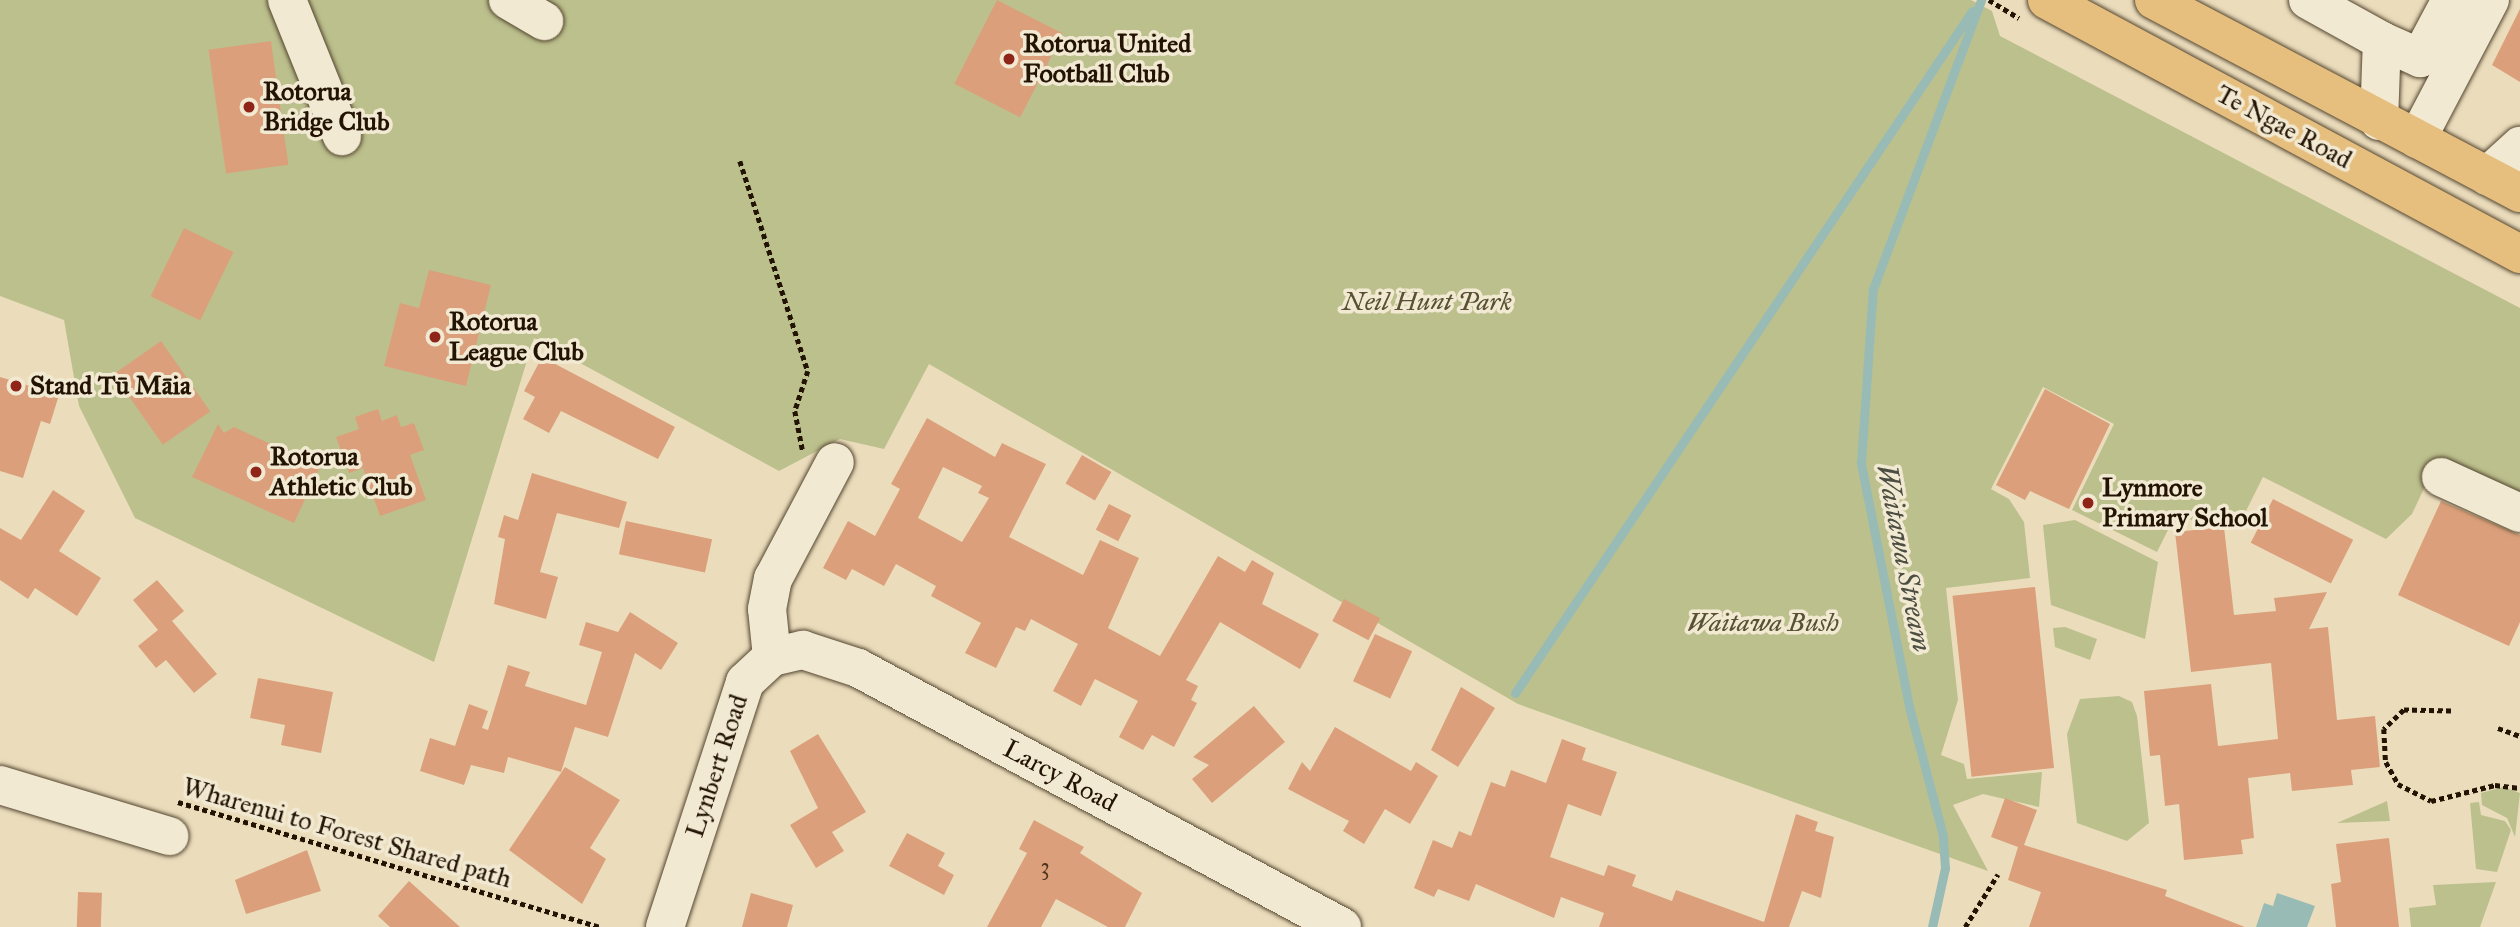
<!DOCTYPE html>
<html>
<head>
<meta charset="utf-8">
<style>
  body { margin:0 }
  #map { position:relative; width:2520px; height:927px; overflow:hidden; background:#ebddbc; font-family:"IM FELL Great Primer",serif }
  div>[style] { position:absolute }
  .green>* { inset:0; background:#bcc08d }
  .water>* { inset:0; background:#99bbb5 }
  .stream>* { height:9px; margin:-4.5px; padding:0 4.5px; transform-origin:4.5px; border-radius:4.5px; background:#99bbb5 }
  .building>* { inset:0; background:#dba07b; transform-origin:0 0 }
  .path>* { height:4.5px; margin-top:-2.25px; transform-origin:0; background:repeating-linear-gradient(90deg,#221302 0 5px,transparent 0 8.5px) }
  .roads { filter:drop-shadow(0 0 2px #544630) drop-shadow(0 0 2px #544630) }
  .minor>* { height:38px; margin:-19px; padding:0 19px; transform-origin:19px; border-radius:19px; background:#f2e9d3 }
  .highway>* { height:38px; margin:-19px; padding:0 19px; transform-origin:19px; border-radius:19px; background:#e6be7e }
  .dots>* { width:19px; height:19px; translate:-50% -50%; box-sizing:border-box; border:4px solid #f2e9d3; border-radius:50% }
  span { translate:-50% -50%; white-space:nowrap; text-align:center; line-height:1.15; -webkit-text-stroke:7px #f2e9d3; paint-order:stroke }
  .number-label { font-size:23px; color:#503620 }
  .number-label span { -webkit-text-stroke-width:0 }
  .poi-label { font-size:26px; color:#221302; font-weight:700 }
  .left { translate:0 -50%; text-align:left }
  .street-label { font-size:26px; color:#221302 }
  .park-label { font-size:26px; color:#585033; font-style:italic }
  .water-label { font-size:28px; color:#4c4e41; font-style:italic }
</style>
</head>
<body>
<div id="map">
  <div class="green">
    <i style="clip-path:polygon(0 0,1971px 0,1992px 11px,2000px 36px,2520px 308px,2520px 505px,2435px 465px,2412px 514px,2386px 539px,2263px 477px,2245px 513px,2172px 522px,2157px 552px,2072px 510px,2114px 424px,2043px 387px,1991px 489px,2009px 499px,2024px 522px,2030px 578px,1946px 588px,1958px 700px,1941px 755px,1964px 764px,1967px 779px,2042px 772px,2039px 807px,1983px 794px,1953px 805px,1988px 871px,1518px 704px,929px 364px,884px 449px,840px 439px,779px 471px,534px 338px,434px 662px,135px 518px,79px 406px,64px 320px,0 296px)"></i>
    <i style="clip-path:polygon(2075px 520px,2158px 562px,2145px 639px,2051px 605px,2043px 525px)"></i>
    <i style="clip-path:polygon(2065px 627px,2097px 639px,2090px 660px,2055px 647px,2053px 628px)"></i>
    <i style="clip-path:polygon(2119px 696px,2132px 702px,2137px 716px,2149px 823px,2127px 841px,2077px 823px,2067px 734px,2080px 699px)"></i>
    <i style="clip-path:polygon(2503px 787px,2520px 793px,2515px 837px,2507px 818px,2482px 805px,2481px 793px)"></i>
    <i style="clip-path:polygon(2387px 801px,2390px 821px,2337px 823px)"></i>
    <i style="clip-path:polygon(2479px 802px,2481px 815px,2505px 821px,2511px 830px,2497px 872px,2476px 869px,2470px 803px)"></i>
    <i style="clip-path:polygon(2496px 882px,2480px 927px,2411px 927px,2409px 908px,2436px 905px,2433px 885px)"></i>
  </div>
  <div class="water">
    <i style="clip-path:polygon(2277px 893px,2315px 906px,2307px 927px,2256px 927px,2264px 903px,2273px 906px)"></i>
  </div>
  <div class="stream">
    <i style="left:1515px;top:693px;width:821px;rotate:-56.17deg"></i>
    <i style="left:1932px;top:927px;width:60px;rotate:-77.6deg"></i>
    <i style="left:1945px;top:868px;width:32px;rotate:-94deg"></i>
    <i style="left:1943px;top:836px;width:134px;rotate:-104.7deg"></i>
    <i style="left:1909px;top:706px;width:248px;rotate:-101.2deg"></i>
    <i style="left:1861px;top:463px;width:174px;rotate:-86.1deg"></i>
    <i style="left:1873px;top:289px;width:309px;rotate:-69.5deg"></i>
  </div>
  <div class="building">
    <i style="left:997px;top:0;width:74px;height:94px;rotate:27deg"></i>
    <i style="clip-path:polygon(2520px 9px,2520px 82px,2492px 65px)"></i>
    <i style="left:271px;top:41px;width:125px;height:63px;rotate:82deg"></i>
    <i style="left:184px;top:228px;width:55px;height:76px;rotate:26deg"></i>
    <i style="clip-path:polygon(429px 270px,491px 285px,466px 386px,384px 366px,400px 303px,419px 308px)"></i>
    <i style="left:161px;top:341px;width:86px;height:58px;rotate:55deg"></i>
    <i style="clip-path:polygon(542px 357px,675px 427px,658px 459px,561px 411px,549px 433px,523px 419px,535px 397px,524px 391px)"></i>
    <i style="clip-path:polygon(0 377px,59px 395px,50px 424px,41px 421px,23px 478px,0 471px)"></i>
    <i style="clip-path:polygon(2045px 389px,2110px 424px,2069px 509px,2030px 491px,2025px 500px,1996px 485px)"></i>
    <i style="clip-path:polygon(378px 409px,382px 421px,397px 415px,401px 427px,414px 423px,424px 450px,410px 455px,426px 500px,380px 516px,363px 468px,349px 473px,336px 437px,359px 429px,355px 417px)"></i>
    <i style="clip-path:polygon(evenodd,927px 418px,995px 457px,1002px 443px,1046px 464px,1009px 537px,1083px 575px,1100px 540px,1139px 558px,1108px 628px,1160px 656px,1218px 556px,1245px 572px,1252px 560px,1274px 573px,1262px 604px,1319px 634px,1300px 669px,1220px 622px,1186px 680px,1198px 686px,1191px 700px,1197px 703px,1174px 747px,1152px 735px,1143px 750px,1119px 737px,1138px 701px,1095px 679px,1081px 706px,1053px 691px,1078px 644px,1031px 619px,1025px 631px,1016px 627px,996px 668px,965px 653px,981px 623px,931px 596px,936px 586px,896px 564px,884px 586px,852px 569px,846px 580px,823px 568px,848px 521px,875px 536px,900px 489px,891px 484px,927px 418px,943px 467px,982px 486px,978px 493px,989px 498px,962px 542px,918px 518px,943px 467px)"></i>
    <i style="clip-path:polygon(218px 424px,224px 433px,234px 427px,320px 467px,294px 523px,192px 477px)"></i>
    <i style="left:1082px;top:455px;width:34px;height:33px;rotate:30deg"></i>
    <i style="clip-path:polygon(532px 473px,627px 502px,619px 528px,557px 513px,540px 572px,558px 577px,546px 619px,494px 604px,505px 539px,498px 537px,504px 515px,518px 520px)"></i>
    <i style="clip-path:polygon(53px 490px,85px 511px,59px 551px,101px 578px,77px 616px,35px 588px,28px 599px,0 580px,0 528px,21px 540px)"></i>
    <i style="left:2273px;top:499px;width:90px;height:49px;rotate:27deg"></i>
    <i style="clip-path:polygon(2441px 501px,2520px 535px,2520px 622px,2509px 646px,2398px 595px)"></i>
    <i style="left:1109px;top:504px;width:25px;height:29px;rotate:27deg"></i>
    <i style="left:626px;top:521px;width:88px;height:34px;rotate:12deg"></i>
    <i style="clip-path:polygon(2224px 527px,2234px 615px,2276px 611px,2274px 598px,2327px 592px,2309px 629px,2328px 627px,2337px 720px,2375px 716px,2380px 767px,2351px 770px,2353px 785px,2292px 791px,2290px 773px,2248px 778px,2254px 838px,2241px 840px,2243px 854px,2184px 860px,2179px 804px,2165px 806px,2160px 755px,2150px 756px,2144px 691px,2211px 684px,2218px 746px,2278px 739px,2271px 663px,2191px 672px,2175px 532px)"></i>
    <i style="clip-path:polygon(157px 580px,184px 611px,172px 621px,217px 674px,194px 693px,166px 660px,156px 668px,138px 646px,158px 630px,133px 600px)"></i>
    <i style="left:2035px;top:587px;width:182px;height:83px;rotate:84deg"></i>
    <i style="left:1344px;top:599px;width:41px;height:25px;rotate:28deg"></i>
    <i style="clip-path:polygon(630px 612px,678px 643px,661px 670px,635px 653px,608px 737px,575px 727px,561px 772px,508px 757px,504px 773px,471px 765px,464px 785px,420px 771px,430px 738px,455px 746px,469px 704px,488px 711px,482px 728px,488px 730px,508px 665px,530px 672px,525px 686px,586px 705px,602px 652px,579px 645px,586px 622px,618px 632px)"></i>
    <i style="left:1375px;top:634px;width:41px;height:52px;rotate:25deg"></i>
    <i style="clip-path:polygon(258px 678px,333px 692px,321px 753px,281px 745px,285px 725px,250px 718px)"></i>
    <i style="clip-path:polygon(1461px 687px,1495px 708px,1458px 767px,1431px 750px)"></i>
    <i style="clip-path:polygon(1254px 706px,1285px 742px,1212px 803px,1192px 779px,1209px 765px,1193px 757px)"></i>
    <i style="clip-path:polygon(1335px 727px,1411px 771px,1416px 762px,1438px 776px,1410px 824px,1385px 809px,1364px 844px,1343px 831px,1349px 821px,1288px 789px,1302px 762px,1310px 771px)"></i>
    <i style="clip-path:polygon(818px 734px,866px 812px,832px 832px,844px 851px,816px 868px,790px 825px,818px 808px,790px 751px)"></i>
    <i style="clip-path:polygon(1562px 739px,1586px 748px,1582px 760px,1617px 772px,1601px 816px,1568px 804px,1550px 857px,1604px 876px,1608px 865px,1636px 875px,1632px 886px,1672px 901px,1676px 890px,1764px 922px,1796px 814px,1818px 822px,1815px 831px,1834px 837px,1821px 898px,1802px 891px,1789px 927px,1599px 927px,1604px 913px,1561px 897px,1554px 918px,1476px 884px,1469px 901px,1438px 889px,1434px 897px,1414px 888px,1433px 840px,1452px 848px,1459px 831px,1471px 836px,1491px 782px,1505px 787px,1511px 770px,1546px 783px)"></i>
    <i style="clip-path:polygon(565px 767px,620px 800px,590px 848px,606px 859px,582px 904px,509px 850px)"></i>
    <i style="clip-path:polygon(2005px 798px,2037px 810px,2024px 845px,2167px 890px,2165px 896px,2245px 927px,2029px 927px,2041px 892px,2008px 880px,2018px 847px,1991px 837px)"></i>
    <i style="clip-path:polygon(1034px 820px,1084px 847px,1080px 853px,1142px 893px,1125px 927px,1108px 927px,1056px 899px,1041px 927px,987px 927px,1027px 853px,1019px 849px)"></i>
    <i style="clip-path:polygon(907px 833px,945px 853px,938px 866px,954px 875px,944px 895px,889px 866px)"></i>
    <i style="clip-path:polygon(2389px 838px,2399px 927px,2336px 927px,2331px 884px,2341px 882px,2336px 844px)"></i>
    <i style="clip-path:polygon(307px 850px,321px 891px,246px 914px,235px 880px)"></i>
    <i style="clip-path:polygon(409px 881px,460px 927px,390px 927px,378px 916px)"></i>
    <i style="left:78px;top:892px;width:24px;height:35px;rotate:2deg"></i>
    <i style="clip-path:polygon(751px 893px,793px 905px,787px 927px,742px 927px)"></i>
  </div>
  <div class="path">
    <i style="left:1989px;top:0;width:35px;rotate:31deg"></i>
    <i style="left:740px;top:161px;width:221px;rotate:72.1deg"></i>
    <i style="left:808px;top:371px;width:42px;rotate:108deg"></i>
    <i style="left:795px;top:411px;width:42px;rotate:79deg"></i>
    <i style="left:2451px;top:711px;width:47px;rotate:-178.8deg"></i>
    <i style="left:2404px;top:710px;width:28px;rotate:136deg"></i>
    <i style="left:2384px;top:729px;width:33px;rotate:87deg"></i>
    <i style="left:2386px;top:762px;width:25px;rotate:61deg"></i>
    <i style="left:2398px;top:784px;width:37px;rotate:27deg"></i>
    <i style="left:2431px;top:801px;width:66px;rotate:-14deg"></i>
    <i style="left:2495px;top:785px;width:25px;rotate:7deg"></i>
    <i style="left:2498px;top:728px;width:23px;rotate:20deg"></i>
    <i style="left:178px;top:802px;width:440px;rotate:16.5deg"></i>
    <i style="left:1965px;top:927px;width:62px;rotate:-58.1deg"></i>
  </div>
  <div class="roads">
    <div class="minor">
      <i style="left:287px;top:0;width:147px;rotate:68deg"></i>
      <i style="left:508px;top:0;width:42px;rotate:30.3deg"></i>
      <i style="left:2308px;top:0;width:85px;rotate:29deg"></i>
      <i style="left:2379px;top:121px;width:80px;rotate:-87.9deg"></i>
      <i style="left:2382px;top:41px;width:42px;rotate:24.1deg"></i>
      <i style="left:2420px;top:58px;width:66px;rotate:-61.9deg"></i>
      <i style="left:2417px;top:139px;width:157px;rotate:-62.3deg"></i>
      <i style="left:2487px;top:176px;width:45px;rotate:-42.3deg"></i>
      <i style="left:2441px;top:477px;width:87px;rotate:24.5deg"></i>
      <i style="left:772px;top:657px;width:48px;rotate:-95.9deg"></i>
      <i style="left:767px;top:609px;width:31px;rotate:-79deg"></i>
      <i style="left:773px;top:579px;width:132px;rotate:-62.1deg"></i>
      <i style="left:0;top:785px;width:177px;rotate:16.8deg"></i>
      <i style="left:665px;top:927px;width:258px;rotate:-71.9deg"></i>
      <i style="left:745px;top:682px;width:37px;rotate:-43deg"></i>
      <i style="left:772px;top:657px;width:32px;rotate:-13deg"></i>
      <i style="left:803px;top:650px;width:58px;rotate:18.1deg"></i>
      <i style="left:858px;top:668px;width:549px;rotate:28.15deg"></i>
    </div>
    <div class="highway">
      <i style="left:2047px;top:0;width:537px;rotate:28.24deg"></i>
      <i style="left:2154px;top:0;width:414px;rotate:27.8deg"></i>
    </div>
  </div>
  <div class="dots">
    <i style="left:1009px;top:59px;background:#8f2418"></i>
    <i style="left:249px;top:107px;background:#8f2418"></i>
    <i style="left:435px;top:337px;background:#8f2418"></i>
    <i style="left:16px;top:386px;background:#8f2418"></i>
    <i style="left:256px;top:472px;background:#8f2418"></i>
    <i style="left:2088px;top:503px;background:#8f2418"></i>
  </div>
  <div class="number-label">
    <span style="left:1045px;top:866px">3</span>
  </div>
  <div class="poi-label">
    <span class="left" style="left:1023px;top:59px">Rotorua United<br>Football Club</span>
    <span class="left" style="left:263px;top:107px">Rotorua<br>Bridge Club</span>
    <span class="left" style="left:449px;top:337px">Rotorua<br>League Club</span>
    <span class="left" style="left:30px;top:386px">Stand Tū Māia</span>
    <span class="left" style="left:270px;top:472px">Rotorua<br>Athletic Club</span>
    <span class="left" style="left:2102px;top:503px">Lynmore<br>Primary School</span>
  </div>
  <div class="street-label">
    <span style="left:2284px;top:127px;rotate:28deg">Te Ngae Road</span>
    <span style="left:717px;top:766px;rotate:-72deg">Lynbert Road</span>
    <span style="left:1060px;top:776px;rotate:28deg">Larcy Road</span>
    <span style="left:347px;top:833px;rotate:16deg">Wharenui to Forest Shared path</span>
  </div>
  <div class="park-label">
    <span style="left:1427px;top:302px">Neil Hunt Park</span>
    <span style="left:1763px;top:623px">Waitawa Bush</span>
  </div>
  <div class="water-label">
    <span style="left:1904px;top:558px;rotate:79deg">Waitawa Stream</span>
  </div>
</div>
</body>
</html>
